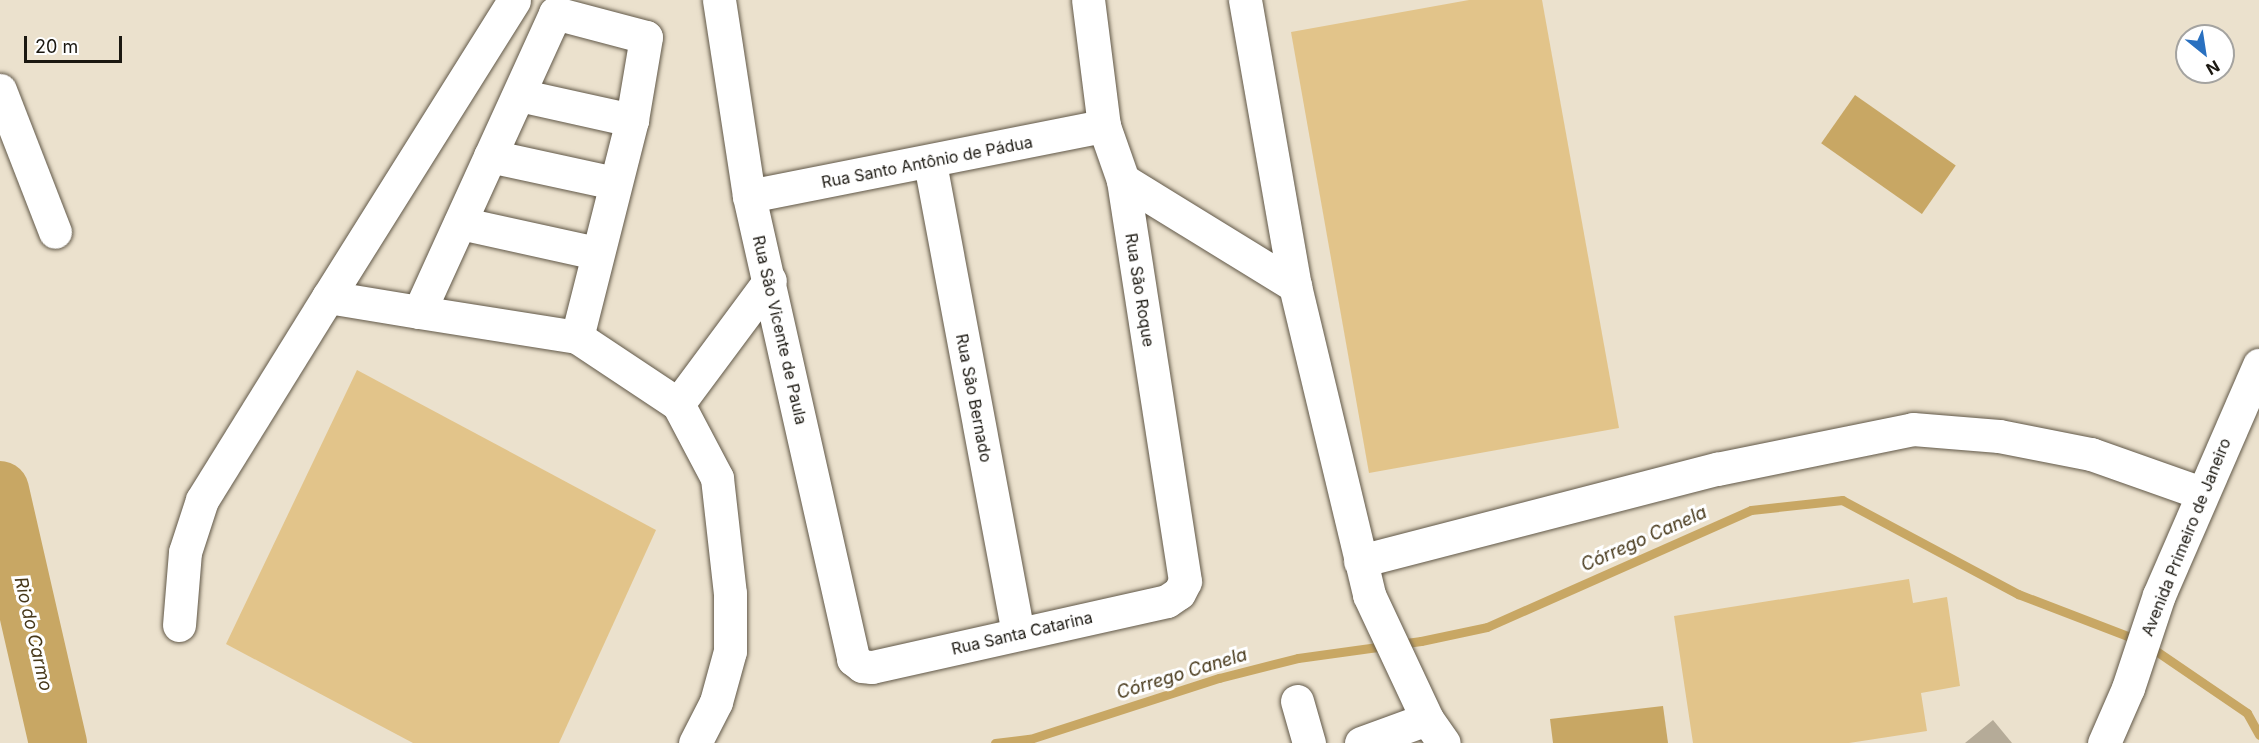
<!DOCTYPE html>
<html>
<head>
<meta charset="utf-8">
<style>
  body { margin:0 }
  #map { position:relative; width:2259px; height:743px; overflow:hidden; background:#ebe1cd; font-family:Inter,sans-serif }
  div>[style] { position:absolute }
  .green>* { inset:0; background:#e2c48a }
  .water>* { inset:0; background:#c8a764; transform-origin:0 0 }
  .stream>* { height:9px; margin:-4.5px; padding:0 4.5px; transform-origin:4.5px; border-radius:4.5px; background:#c8a764 }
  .river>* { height:58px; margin:-29px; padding:0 29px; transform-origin:29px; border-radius:29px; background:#c8a764 }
  .building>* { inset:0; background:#b5ab98 }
  .roads { filter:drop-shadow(0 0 2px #615848) drop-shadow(0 0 2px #615848) }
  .minor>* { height:33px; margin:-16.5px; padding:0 16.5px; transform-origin:16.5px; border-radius:16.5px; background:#fff }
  span { translate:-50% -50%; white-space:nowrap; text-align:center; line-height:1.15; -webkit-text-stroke:6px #fff; paint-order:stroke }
  .street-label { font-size:16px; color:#1b1811 }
  .water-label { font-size:18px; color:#463719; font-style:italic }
  .north { position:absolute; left:2175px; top:24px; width:60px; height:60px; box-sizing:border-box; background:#fff; border:2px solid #a4a3a0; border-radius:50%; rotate:150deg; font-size:16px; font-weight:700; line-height:24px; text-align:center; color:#1b1811 }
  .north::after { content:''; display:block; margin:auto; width:21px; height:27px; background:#2970c0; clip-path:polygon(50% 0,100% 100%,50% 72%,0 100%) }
  .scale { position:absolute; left:24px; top:36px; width:98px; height:27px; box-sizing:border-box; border:3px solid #1b1811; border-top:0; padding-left:8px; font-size:18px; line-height:21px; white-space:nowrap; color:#1b1811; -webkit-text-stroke:4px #fff; paint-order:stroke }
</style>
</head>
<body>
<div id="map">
  <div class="green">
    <i style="clip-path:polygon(1469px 0,1542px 0,1619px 428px,1369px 473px,1291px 32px)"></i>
    <i style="clip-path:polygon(357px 370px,656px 530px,559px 743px,413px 743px,226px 644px)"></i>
    <i style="clip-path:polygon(1909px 579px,1913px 603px,1947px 597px,1960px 686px,1921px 693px,1927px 731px,1849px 743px,1693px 743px,1674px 616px)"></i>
  </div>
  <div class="water">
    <i style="left:1855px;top:95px;width:123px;height:59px;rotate:35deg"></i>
    <i style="clip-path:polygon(1663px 706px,1668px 743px,1553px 743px,1550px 719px)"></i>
  </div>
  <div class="stream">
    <i style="left:995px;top:743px;width:35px;rotate:-7deg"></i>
    <i style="left:1030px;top:739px;width:199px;rotate:-17.9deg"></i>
    <i style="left:1219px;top:678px;width:81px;rotate:-14.2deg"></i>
    <i style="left:1298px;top:658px;width:124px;rotate:-7.9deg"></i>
    <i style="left:1421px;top:641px;width:67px;rotate:-12deg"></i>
    <i style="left:1487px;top:627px;width:289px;rotate:-23.9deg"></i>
    <i style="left:1751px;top:510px;width:92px;rotate:-6.3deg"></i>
    <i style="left:1842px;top:500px;width:200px;rotate:28.1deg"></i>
    <i style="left:2018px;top:594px;width:134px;rotate:21deg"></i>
    <i style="left:2143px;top:642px;width:126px;rotate:34.3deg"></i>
    <i style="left:2247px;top:713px;width:25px;rotate:61deg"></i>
  </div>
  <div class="river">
    <i style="left:0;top:490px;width:260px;rotate:77.1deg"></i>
  </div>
  <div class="building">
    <i style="clip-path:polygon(1993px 720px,2012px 743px,1965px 743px)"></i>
  </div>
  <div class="roads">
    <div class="minor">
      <i style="left:719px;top:0;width:198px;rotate:81.3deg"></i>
      <i style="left:749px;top:196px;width:475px;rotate:77.3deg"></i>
      <i style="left:853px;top:659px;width:11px;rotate:38deg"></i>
      <i style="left:862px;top:666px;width:10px;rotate:6deg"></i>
      <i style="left:872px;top:667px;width:302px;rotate:-12.6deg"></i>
      <i style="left:1167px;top:601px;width:14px;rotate:-34deg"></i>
      <i style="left:1179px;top:593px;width:13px;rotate:-63deg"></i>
      <i style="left:1185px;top:581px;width:406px;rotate:-98.8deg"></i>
      <i style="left:1123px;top:180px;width:57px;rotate:-109.4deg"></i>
      <i style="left:1104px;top:126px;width:127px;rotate:-97.2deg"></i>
      <i style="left:1245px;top:0;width:290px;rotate:80.1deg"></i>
      <i style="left:1295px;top:286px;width:318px;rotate:76.5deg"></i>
      <i style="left:1369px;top:595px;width:137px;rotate:64.9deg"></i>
      <i style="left:1427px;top:719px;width:29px;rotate:55deg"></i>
      <i style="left:0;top:90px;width:152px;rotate:68.8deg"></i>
      <i style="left:519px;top:95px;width:116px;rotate:12.5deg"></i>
      <i style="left:490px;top:156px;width:128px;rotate:12.2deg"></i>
      <i style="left:930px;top:163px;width:478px;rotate:79.4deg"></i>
      <i style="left:1123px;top:180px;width:202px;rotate:31.6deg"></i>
      <i style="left:749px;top:196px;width:362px;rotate:-11.2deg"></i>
      <i style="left:460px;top:223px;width:139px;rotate:12.4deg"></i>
      <i style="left:419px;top:312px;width:328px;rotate:-65.5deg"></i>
      <i style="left:555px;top:13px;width:94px;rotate:14.8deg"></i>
      <i style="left:646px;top:37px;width:84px;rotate:99.6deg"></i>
      <i style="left:632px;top:120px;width:224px;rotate:104.2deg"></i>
      <i style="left:577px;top:337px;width:160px;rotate:-171deg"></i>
      <i style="left:419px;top:312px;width:92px;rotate:-170.6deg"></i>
      <i style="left:328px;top:297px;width:350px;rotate:-57.9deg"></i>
      <i style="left:577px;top:337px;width:121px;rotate:33.6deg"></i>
      <i style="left:678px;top:404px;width:84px;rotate:62.2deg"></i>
      <i style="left:717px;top:478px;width:116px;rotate:83.6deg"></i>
      <i style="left:730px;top:593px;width:58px;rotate:90deg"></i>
      <i style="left:730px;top:651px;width:53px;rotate:105.4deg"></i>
      <i style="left:716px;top:702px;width:46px;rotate:117.1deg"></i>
      <i style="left:678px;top:404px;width:154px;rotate:-53.4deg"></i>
      <i style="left:1360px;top:561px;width:369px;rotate:-14.5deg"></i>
      <i style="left:1717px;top:469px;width:200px;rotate:-11.5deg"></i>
      <i style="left:1913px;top:429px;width:86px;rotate:4.7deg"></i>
      <i style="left:1999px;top:436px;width:94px;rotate:11.1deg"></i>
      <i style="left:2091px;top:454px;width:117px;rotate:19.5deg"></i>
      <i style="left:179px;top:625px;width:73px;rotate:-85.3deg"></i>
      <i style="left:185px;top:552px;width:55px;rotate:-71.9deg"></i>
      <i style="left:202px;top:500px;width:239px;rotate:-58.2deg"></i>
      <i style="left:1297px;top:701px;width:44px;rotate:74.1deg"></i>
      <i style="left:1361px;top:743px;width:70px;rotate:-20deg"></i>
      <i style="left:2104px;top:743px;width:60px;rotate:-66.4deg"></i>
      <i style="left:2128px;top:688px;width:98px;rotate:-71.6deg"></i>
      <i style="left:2159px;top:595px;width:251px;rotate:-66.5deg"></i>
    </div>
  </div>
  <div class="street-label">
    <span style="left:927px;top:162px;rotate:-11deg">Rua Santo Antônio de Pádua</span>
    <span style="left:1140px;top:290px;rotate:81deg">Rua São Roque</span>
    <span style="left:780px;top:330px;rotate:77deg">Rua São Vicente de Paula</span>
    <span style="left:974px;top:398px;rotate:79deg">Rua São Bernado</span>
    <span style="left:2186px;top:537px;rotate:-68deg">Avenida Primeiro de Janeiro</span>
    <span style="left:1022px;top:633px;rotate:-13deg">Rua Santa Catarina</span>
  </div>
  <div class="water-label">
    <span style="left:1644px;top:539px;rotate:-24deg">Córrego Canela</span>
    <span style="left:33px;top:634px;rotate:77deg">Rio do Carmo</span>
    <span style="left:1182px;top:674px;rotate:-17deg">Córrego Canela</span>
  </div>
  <div class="north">N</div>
  <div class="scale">20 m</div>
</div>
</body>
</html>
